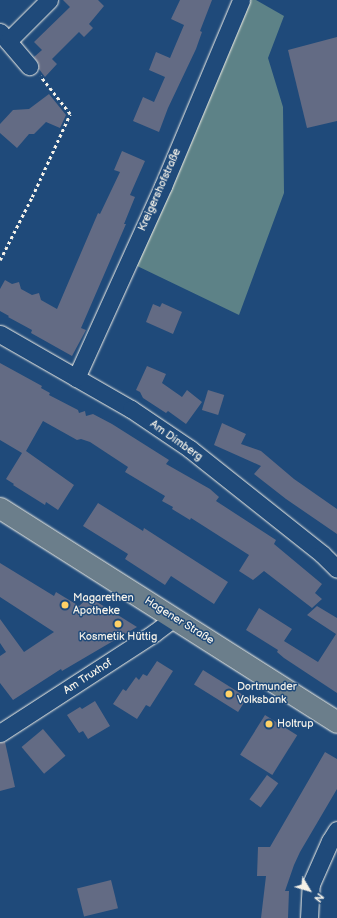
<!DOCTYPE html>
<html>
<head>
<meta charset="utf-8">
<style>
  body { margin:0 }
  #map { position:relative; width:337px; height:918px; overflow:hidden; background:#1f4a7a; font-family:"Balsamiq Sans",sans-serif }
  div>[style] { position:absolute }
  .green>* { inset:0; background:#5d8287 }
  .building>* { inset:0; background:#636b84; transform-origin:0 0 }
  .path>* { height:2.5px; margin-top:-1.25px; transform-origin:0; background:repeating-linear-gradient(90deg,#f4f1e8 0 3px,transparent 0 6px) }
  .roads { filter:drop-shadow(0 0 1px #f4f1e8) drop-shadow(0 0 1px #f4f1e8) }
  .minor>* { height:17px; margin:-8.5px; padding:0 8.5px; transform-origin:8.5px; border-radius:8.5px; background:#1f4a7a }
  .major>* { height:21px; margin:-10.5px; padding:0 10.5px; transform-origin:10.5px; border-radius:10.5px; background:#6b7e8b }
  .dots>* { width:11px; height:11px; translate:-50% -50%; box-sizing:border-box; border:2px solid #1f4a7a; border-radius:50% }
  span { translate:-50% -50%; white-space:nowrap; text-align:center; line-height:1.15; -webkit-text-stroke:3px #1f4a7a; paint-order:stroke }
  .street-label { font-size:11px; color:#f4f1e8 }
  .poi-label { font-size:11px; color:#f4f1e8 }
  .left { translate:0 -50%; text-align:left }
  .north { position:absolute; left:289px; top:870px; width:40px; height:40px; -webkit-text-stroke:3px #1f4a7a; paint-order:stroke; rotate:128deg; font-size:11px; font-weight:700; line-height:16px; text-align:center; color:#f4f1e8 }
  .north::after { content:''; display:block; margin:auto; width:14px; height:18px; background:#f4f1e8; clip-path:polygon(50% 0,100% 100%,50% 72%,0 100%) }
</style>
</head>
<body>
<div id="map">
  <div class="green">
    <i style="clip-path:polygon(248px 0,256px 0,284px 16px,268px 58px,283px 107px,284px 193px,239px 315px,133px 264px)"></i>
  </div>
  <div class="building">
    <i style="clip-path:polygon(63px 0,98px 0,104px 6px,89px 24px,93px 28px,84px 37px,79px 32px,52px 59px,57px 64px,45px 77px,39px 69px,39px 64px,34px 57px,42px 50px,34px 42px,70px 7px)"></i>
    <i style="clip-path:polygon(180px 0,212px 0,200px 31px,202px 32px,196px 49px,168px 108px,159px 132px,133px 121px,143px 97px,154px 102px,165px 77px,149px 70px,156px 52px,170px 58px,184px 25px,171px 19px)"></i>
    <i style="clip-path:polygon(337px 37px,337px 121px,307px 128px,288px 50px)"></i>
    <i style="clip-path:polygon(49px 94px,66px 115px,60px 128px,46px 122px,34px 134px,29px 134px,17px 148px,0 133px,0 124px,13px 110px,29px 109px)"></i>
    <i style="clip-path:polygon(122px 151px,145px 161px,130px 195px,135px 197px,124px 224px,126px 224px,81px 328px,86px 330px,72px 356px,31px 333px,32px 330px,8px 317px,9px 316px,0 311px,0 289px,5px 280px,12px 284px,19px 282px,21px 289px,32px 295px,39px 293px,41px 300px,57px 309px,98px 213px,100px 214px,120px 172px,114px 170px)"></i>
    <i style="clip-path:polygon(162px 303px,182px 312px,173px 334px,146px 322px,153px 304px,160px 307px)"></i>
    <i style="clip-path:polygon(0 363px,42px 386px,41px 388px,50px 393px,49px 395px,78px 410px,79px 413px,85px 411px,86px 416px,93px 414px,112px 424px,169px 460px,166px 464px,210px 489px,219px 497px,216px 501px,276px 540px,274px 544px,322px 584px,315px 593px,322px 599px,312px 608px,264px 571px,253px 580px,239px 571px,249px 555px,202px 525px,191px 518px,190px 520px,172px 509px,173px 507px,162px 501px,165px 496px,125px 472px,128px 467px,90px 442px,81px 439px,77px 440px,43px 421px,26px 451px,74px 485px,58px 510px,46px 502px,45px 505px,13px 485px,14px 484px,6px 479px,22px 453px,0 440px)"></i>
    <i style="clip-path:polygon(147px 366px,166px 374px,162px 383px,182px 397px,187px 390px,202px 402px,186px 424px,168px 411px,166px 413px,143px 398px,140px 392px,136px 390px)"></i>
    <i style="left:208px;top:390px;width:17px;height:21px;rotate:17deg"></i>
    <i style="clip-path:polygon(222px 423px,246px 434px,241px 444px,261px 451px,294px 479px,337px 509px,337px 534px,286px 499px,254px 474px,261px 466px,214px 445px)"></i>
    <i style="clip-path:polygon(98px 503px,143px 531px,144px 528px,228px 582px,214px 604px,171px 576px,165px 585px,125px 559px,128px 554px,83px 526px)"></i>
    <i style="clip-path:polygon(0 563px,54px 596px,56px 592px,79px 606px,89px 597px,137px 627px,62px 671px,61px 669px,13px 700px,0 683px,0 656px,6px 652px,0 643px,0 619px,24px 652px,54px 632px,0 597px)"></i>
    <i style="clip-path:polygon(317px 606px,337px 618px,337px 693px,284px 658px,277px 652px,278px 650px,246px 630px,259px 608px,292px 629px,284px 641px,318px 662px,336px 634px,307px 615px)"></i>
    <i style="clip-path:polygon(157px 661px,173px 671px,150px 707px,146px 705px,137px 719px,113px 704px,123px 689px,126px 691px,136px 677px,139px 680px,143px 674px,147px 676px)"></i>
    <i style="left:203px;top:670px;width:52px;height:17px;rotate:32deg"></i>
    <i style="clip-path:polygon(95px 701px,110px 726px,88px 739px,83px 731px,79px 733px,67px 715px,80px 707px,82px 709px)"></i>
    <i style="left:265px;top:715px;width:38px;height:47px;rotate:32deg"></i>
    <i style="left:43px;top:729px;width:35px;height:28px;rotate:50deg"></i>
    <i style="clip-path:polygon(5px 742px,15px 787px,0 791px,0 743px)"></i>
    <i style="clip-path:polygon(325px 752px,337px 759px,337px 789px,300px 852px,294px 865px,285px 891px,289px 891px,288px 918px,261px 918px,266px 876px,257px 876px,258px 847px,270px 847px)"></i>
    <i style="left:267px;top:775px;width:14px;height:30px;rotate:36deg"></i>
    <i style="left:111px;top:880px;width:29px;height:35px;rotate:76deg"></i>
  </div>
  <div class="path">
    <i style="left:0;top:260px;width:71px;rotate:-63.1deg"></i>
    <i style="left:32px;top:197px;width:91px;rotate:-65.4deg"></i>
    <i style="left:70px;top:114px;width:48px;rotate:-128.3deg"></i>
  </div>
  <div class="roads">
    <div class="minor">
      <i style="left:0;top:32px;width:45px;rotate:49.5deg"></i>
      <i style="left:8px;top:41px;width:58px;rotate:-45deg"></i>
      <i style="left:0;top:334px;width:151px;rotate:29.8deg"></i>
      <i style="left:131px;top:409px;width:71px;rotate:34.1deg"></i>
      <i style="left:190px;top:449px;width:169px;rotate:38.5deg"></i>
      <i style="left:322px;top:554px;width:21px;rotate:45deg"></i>
      <i style="left:76px;top:378px;width:211px;rotate:-65.6deg"></i>
      <i style="left:163px;top:186px;width:202px;rotate:-67.2deg"></i>
      <i style="left:0;top:733px;width:184px;rotate:-33deg"></i>
      <i style="left:154px;top:633px;width:25px;rotate:-37deg"></i>
      <i style="left:309px;top:918px;width:34px;rotate:-87deg"></i>
      <i style="left:311px;top:884px;width:47px;rotate:-66.2deg"></i>
      <i style="left:330px;top:841px;width:13px;rotate:-58deg"></i>
    </div>
    <div class="major">
      <i style="left:0;top:508px;width:399px;rotate:32.4deg"></i>
    </div>
  </div>
  <div class="dots">
    <i style="left:65px;top:605px;background:#ffd166"></i>
    <i style="left:118px;top:624px;background:#ffd166"></i>
    <i style="left:229px;top:694px;background:#ffd166"></i>
    <i style="left:269px;top:724px;background:#ffd166"></i>
  </div>
  <div class="street-label">
    <span style="left:160px;top:190px;rotate:-66deg">Kreigershofstraße</span>
    <span style="left:176px;top:441px;rotate:35deg">Am Dimberg</span>
    <span style="left:179px;top:621px;rotate:32deg">Hagener Straße</span>
    <span style="left:88px;top:677px;rotate:-33deg">Am Truxhof</span>
  </div>
  <div class="poi-label">
    <span class="left" style="left:73px;top:605px">Magarethen<br>Apotheke</span>
    <span style="left:118px;top:637px">Kosmetik Hüttig</span>
    <span class="left" style="left:237px;top:694px">Dortmunder<br>Volksbank</span>
    <span class="left" style="left:277px;top:724px">Holtrup</span>
  </div>
  <div class="north">N</div>
</div>
</body>
</html>
